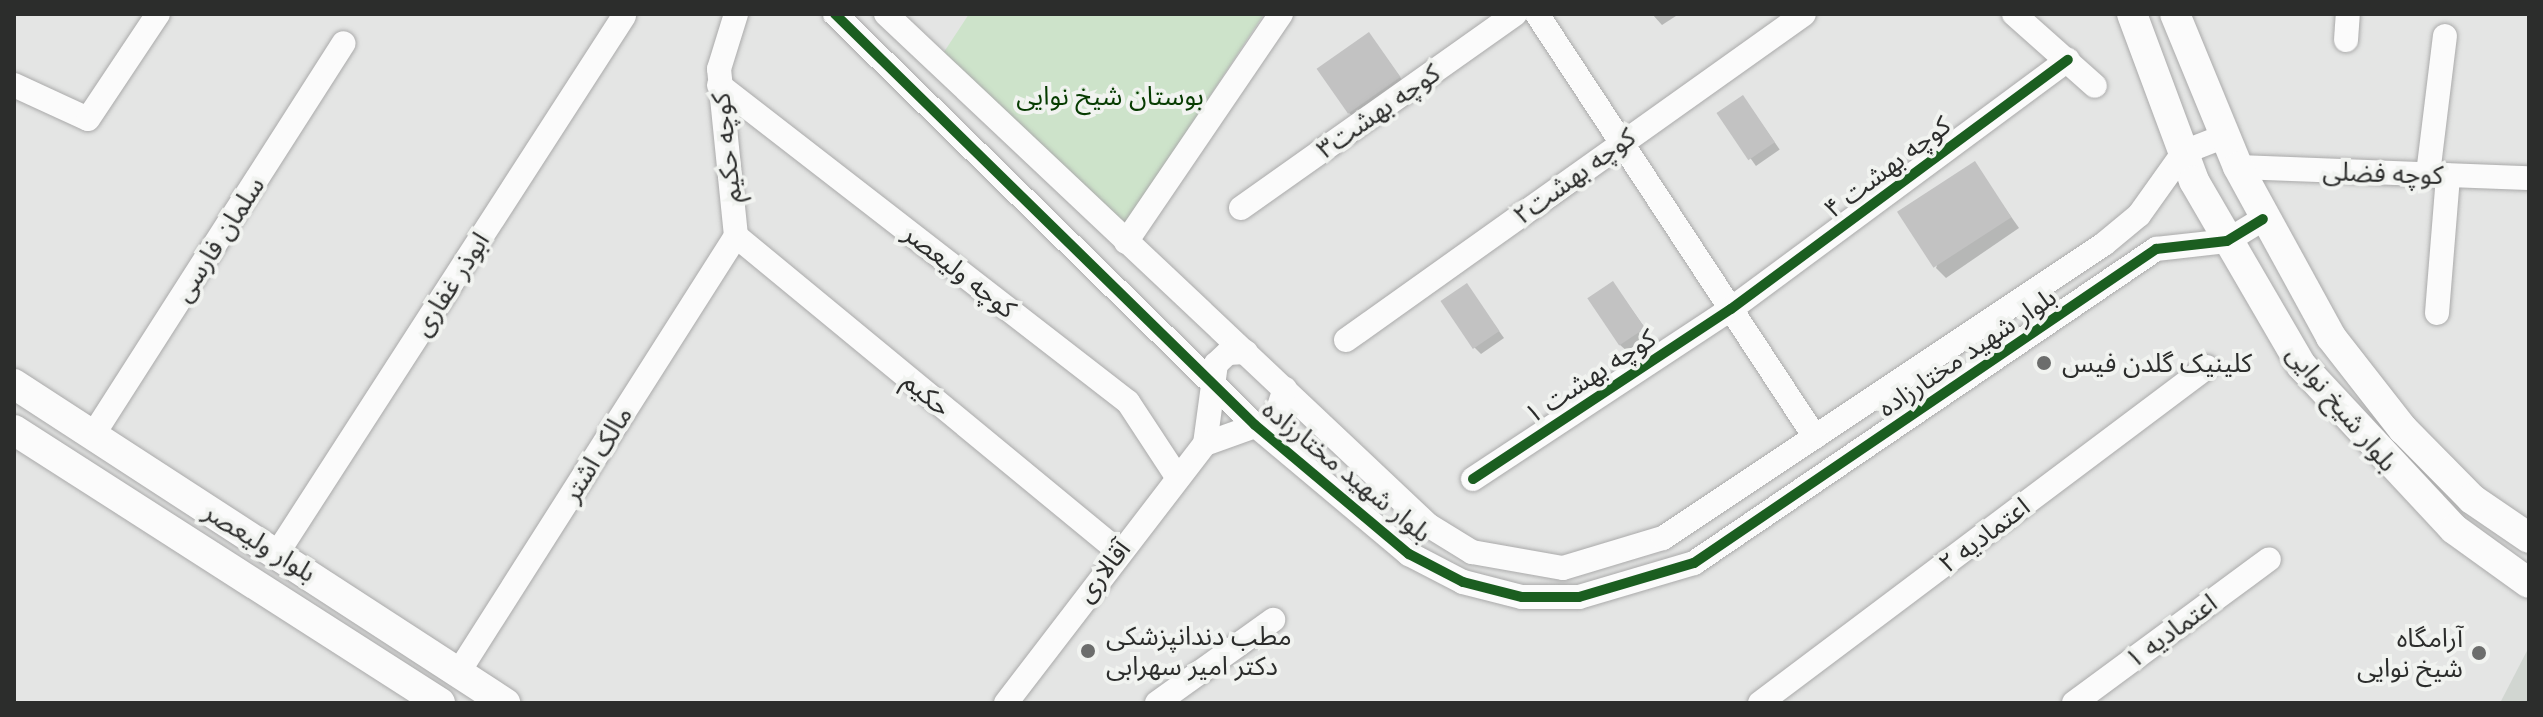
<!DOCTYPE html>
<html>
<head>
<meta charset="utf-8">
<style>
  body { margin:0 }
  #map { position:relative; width:2543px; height:717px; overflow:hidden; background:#e4e5e4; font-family:Lato,"Noto Sans Arabic",sans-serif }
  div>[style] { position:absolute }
  .built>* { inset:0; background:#d1d6d1 }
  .green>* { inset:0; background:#cde3ca }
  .shadow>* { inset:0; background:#0003; transform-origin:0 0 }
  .building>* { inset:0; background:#c2c2c2; transform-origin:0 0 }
  .roads { filter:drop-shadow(0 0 2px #aaa) drop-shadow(0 0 2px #aaa) }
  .minor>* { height:24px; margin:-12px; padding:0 12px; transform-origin:12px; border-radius:12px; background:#fbfbfb }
  .major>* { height:30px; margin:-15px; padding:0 15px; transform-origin:15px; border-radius:15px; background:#fbfbfb }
  .cycleway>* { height:10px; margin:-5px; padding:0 5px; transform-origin:5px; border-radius:5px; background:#1b5e20 }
  .dots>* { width:22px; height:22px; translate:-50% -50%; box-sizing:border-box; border:4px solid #f1f3f0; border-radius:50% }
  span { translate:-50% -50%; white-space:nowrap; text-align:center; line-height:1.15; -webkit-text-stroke:8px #f1f3f0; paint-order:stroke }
  .park-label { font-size:26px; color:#063b00 }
  .street-label { font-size:26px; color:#2c2d2c }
  .poi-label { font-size:26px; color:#2c2d2c }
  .left { translate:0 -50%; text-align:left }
  .right { translate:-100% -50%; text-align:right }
  .frame { position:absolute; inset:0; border:16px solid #2c2d2c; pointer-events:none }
</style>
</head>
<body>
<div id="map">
  <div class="built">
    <i style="clip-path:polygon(2529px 647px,2529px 703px,2500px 703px)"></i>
  </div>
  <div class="green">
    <i style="clip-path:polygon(969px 14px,1264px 14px,1124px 226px,944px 52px)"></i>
  </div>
  <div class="shadow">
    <i style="clip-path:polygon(1652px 14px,1679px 14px,1662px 25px)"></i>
    <i style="clip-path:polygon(1369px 34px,1405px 84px,1356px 119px,1349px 113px)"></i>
    <i style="left:1743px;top:97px;width:64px;height:29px;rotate:55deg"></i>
    <i style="clip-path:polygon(1974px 164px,2019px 228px,1946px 278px,1936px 268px)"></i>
    <i style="clip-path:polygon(1613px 283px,1650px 335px,1627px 351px,1620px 345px)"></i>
    <i style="clip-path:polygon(1467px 286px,1504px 338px,1481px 354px,1474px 347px)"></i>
  </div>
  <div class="building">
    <i style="left:1369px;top:32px;width:55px;height:64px;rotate:55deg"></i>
    <i style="left:1743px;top:95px;width:57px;height:32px;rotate:56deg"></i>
    <i style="left:1975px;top:161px;width:67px;height:93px;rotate:57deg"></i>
    <i style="left:1613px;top:281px;width:57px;height:31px;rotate:56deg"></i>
    <i style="left:1467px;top:283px;width:58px;height:32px;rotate:56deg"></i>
  </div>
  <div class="roads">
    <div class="minor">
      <i style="left:835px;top:14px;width:588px;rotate:44.38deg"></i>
      <i style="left:1255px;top:425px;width:201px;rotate:40deg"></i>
      <i style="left:1409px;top:554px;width:61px;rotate:27.4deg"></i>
      <i style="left:1463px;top:582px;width:61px;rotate:14.3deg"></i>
      <i style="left:1522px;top:597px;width:57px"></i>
      <i style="left:1579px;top:597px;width:120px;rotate:-16.5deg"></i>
      <i style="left:1694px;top:563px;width:559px;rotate:-34.2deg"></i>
      <i style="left:2156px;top:249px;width:71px;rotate:-6.4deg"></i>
      <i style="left:2227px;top:241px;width:42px;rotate:-31.4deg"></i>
      <i style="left:886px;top:14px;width:745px;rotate:43.31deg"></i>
      <i style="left:1428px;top:525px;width:52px;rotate:31.5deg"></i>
      <i style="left:1472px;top:552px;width:92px;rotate:10deg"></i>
      <i style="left:1563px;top:568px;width:104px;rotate:-16.7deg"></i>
      <i style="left:1663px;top:538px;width:530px;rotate:-33.69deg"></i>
      <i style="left:2104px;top:244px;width:45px;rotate:-39.6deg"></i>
      <i style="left:2139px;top:215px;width:77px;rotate:-54.5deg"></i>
      <i style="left:2184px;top:152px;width:44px;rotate:-21.3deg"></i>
      <i style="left:1537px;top:14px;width:506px;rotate:56.69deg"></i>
      <i style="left:2014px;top:14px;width:108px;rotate:41.6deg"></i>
      <i style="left:2346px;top:40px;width:26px;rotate:-86deg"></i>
      <i style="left:14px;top:85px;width:81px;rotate:24.7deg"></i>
      <i style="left:88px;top:119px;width:126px;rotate:-56.3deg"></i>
      <i style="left:719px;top:85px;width:517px;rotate:37.78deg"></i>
      <i style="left:1128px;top:402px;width:91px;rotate:56.7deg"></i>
      <i style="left:2238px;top:167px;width:291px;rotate:2.2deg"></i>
      <i style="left:2428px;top:174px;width:139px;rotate:-83deg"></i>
      <i style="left:1241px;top:208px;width:336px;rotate:-35.3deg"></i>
      <i style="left:736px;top:236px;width:495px;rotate:39.5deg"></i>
      <i style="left:736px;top:236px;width:168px;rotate:-95.8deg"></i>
      <i style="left:719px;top:69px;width:58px;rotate:-72.8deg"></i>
      <i style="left:1126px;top:242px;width:276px;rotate:-55.8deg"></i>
      <i style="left:2437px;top:313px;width:138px;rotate:-85.4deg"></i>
      <i style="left:1346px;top:340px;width:562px;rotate:-35.44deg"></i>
      <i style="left:93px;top:435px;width:465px;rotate:-57.4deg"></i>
      <i style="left:1205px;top:444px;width:81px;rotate:-82.2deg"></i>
      <i style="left:1216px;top:364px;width:16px;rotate:-43deg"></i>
      <i style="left:1228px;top:353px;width:18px;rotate:-3deg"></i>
      <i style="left:1205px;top:444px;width:74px;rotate:-19.7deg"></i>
      <i style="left:1275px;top:419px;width:32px;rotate:-72deg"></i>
      <i style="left:1473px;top:479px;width:309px;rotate:-33.4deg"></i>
      <i style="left:1731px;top:309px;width:419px;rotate:-36.5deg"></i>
      <i style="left:278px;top:552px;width:638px;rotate:-57.16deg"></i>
      <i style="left:458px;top:673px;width:518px;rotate:-57.54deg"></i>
      <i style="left:1006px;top:703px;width:327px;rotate:-52.5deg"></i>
      <i style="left:1157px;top:703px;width:143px;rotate:-35.6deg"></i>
      <i style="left:1760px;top:703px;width:559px;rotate:-36.93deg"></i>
      <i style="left:2074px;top:703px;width:242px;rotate:-36.4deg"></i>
    </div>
    <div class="major">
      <i style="left:2132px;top:14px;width:178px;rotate:69.6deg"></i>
      <i style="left:2194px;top:181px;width:213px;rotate:59.8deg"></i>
      <i style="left:2301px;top:365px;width:224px;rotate:47deg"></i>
      <i style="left:2454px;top:529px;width:92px;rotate:35.8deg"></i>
      <i style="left:2175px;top:14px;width:165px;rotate:67.6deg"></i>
      <i style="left:2238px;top:167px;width:194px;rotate:61.3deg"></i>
      <i style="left:2331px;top:337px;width:117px;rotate:52deg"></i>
      <i style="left:2403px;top:429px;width:98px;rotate:45.4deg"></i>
      <i style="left:2472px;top:499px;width:69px;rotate:34.4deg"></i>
      <i style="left:14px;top:384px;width:586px;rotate:33.01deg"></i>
      <i style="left:14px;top:430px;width:506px;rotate:32.65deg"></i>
    </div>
  </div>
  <div class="cycleway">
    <i style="left:835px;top:14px;width:588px;rotate:44.38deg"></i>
    <i style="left:1255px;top:425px;width:201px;rotate:40deg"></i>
    <i style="left:1409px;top:554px;width:61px;rotate:27.4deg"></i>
    <i style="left:1463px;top:582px;width:61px;rotate:14.3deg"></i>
    <i style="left:1522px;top:597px;width:57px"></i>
    <i style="left:1579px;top:597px;width:120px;rotate:-16.5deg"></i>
    <i style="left:1694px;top:563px;width:559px;rotate:-34.2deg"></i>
    <i style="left:2156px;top:249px;width:71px;rotate:-6.4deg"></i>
    <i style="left:2227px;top:241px;width:42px;rotate:-31.4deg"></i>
    <i style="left:1473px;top:479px;width:309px;rotate:-33.4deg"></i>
    <i style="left:1731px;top:309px;width:419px;rotate:-36.5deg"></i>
  </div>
  <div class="dots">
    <i style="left:2044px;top:363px;background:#6c6d6c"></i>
    <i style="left:1088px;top:651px;background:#6c6d6c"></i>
    <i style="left:2479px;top:653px;background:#6c6d6c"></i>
  </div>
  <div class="park-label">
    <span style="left:1110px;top:96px">بوستان شیخ نوایی</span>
  </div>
  <div class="street-label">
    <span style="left:1378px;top:111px;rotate:-35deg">کوچه بهشت۳</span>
    <span style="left:726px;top:148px;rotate:-96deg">کوچه حکیم</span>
    <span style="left:1887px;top:167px;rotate:-37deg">کوچه بهشت ۴</span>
    <span style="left:2383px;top:173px;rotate:2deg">کوچه فضلی</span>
    <span style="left:1574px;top:176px;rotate:-36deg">کوچه بهشت۲</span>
    <span style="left:219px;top:239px;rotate:-57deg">سلمان فارسی</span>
    <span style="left:960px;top:271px;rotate:38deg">کوچه ولیعصر</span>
    <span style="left:451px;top:284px;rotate:-57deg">ابوذر غفاری</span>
    <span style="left:1967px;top:352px;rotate:-34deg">بلوار شهید مختارزاده</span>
    <span style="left:1590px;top:376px;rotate:-33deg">کوچه بهشت ۱</span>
    <span style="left:927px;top:394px;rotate:40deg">حکیم</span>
    <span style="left:2342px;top:408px;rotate:50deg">بلوار شیخ نوایی</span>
    <span style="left:597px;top:454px;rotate:-58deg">مالک اشتر</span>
    <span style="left:1347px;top:471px;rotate:39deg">بلوار شهید مختارزاده</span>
    <span style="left:1984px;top:535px;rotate:-37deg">اعتمادیه ۲</span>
    <span style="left:260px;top:542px;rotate:32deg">بلوار ولیعصر</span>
    <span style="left:1103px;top:571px;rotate:-52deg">آقالاری</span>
    <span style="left:2171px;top:631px;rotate:-36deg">اعتمادیه ۱</span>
  </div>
  <div class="poi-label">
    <span class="left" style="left:2062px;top:363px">کلینیک گلدن فیس</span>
    <span class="left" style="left:1106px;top:651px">مطب دندانپزشکی<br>دکتر امیر سهرابی</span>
    <span class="right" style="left:2463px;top:653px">آرامگاه<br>شیخ نوایی</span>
  </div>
  <div class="frame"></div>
</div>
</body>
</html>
